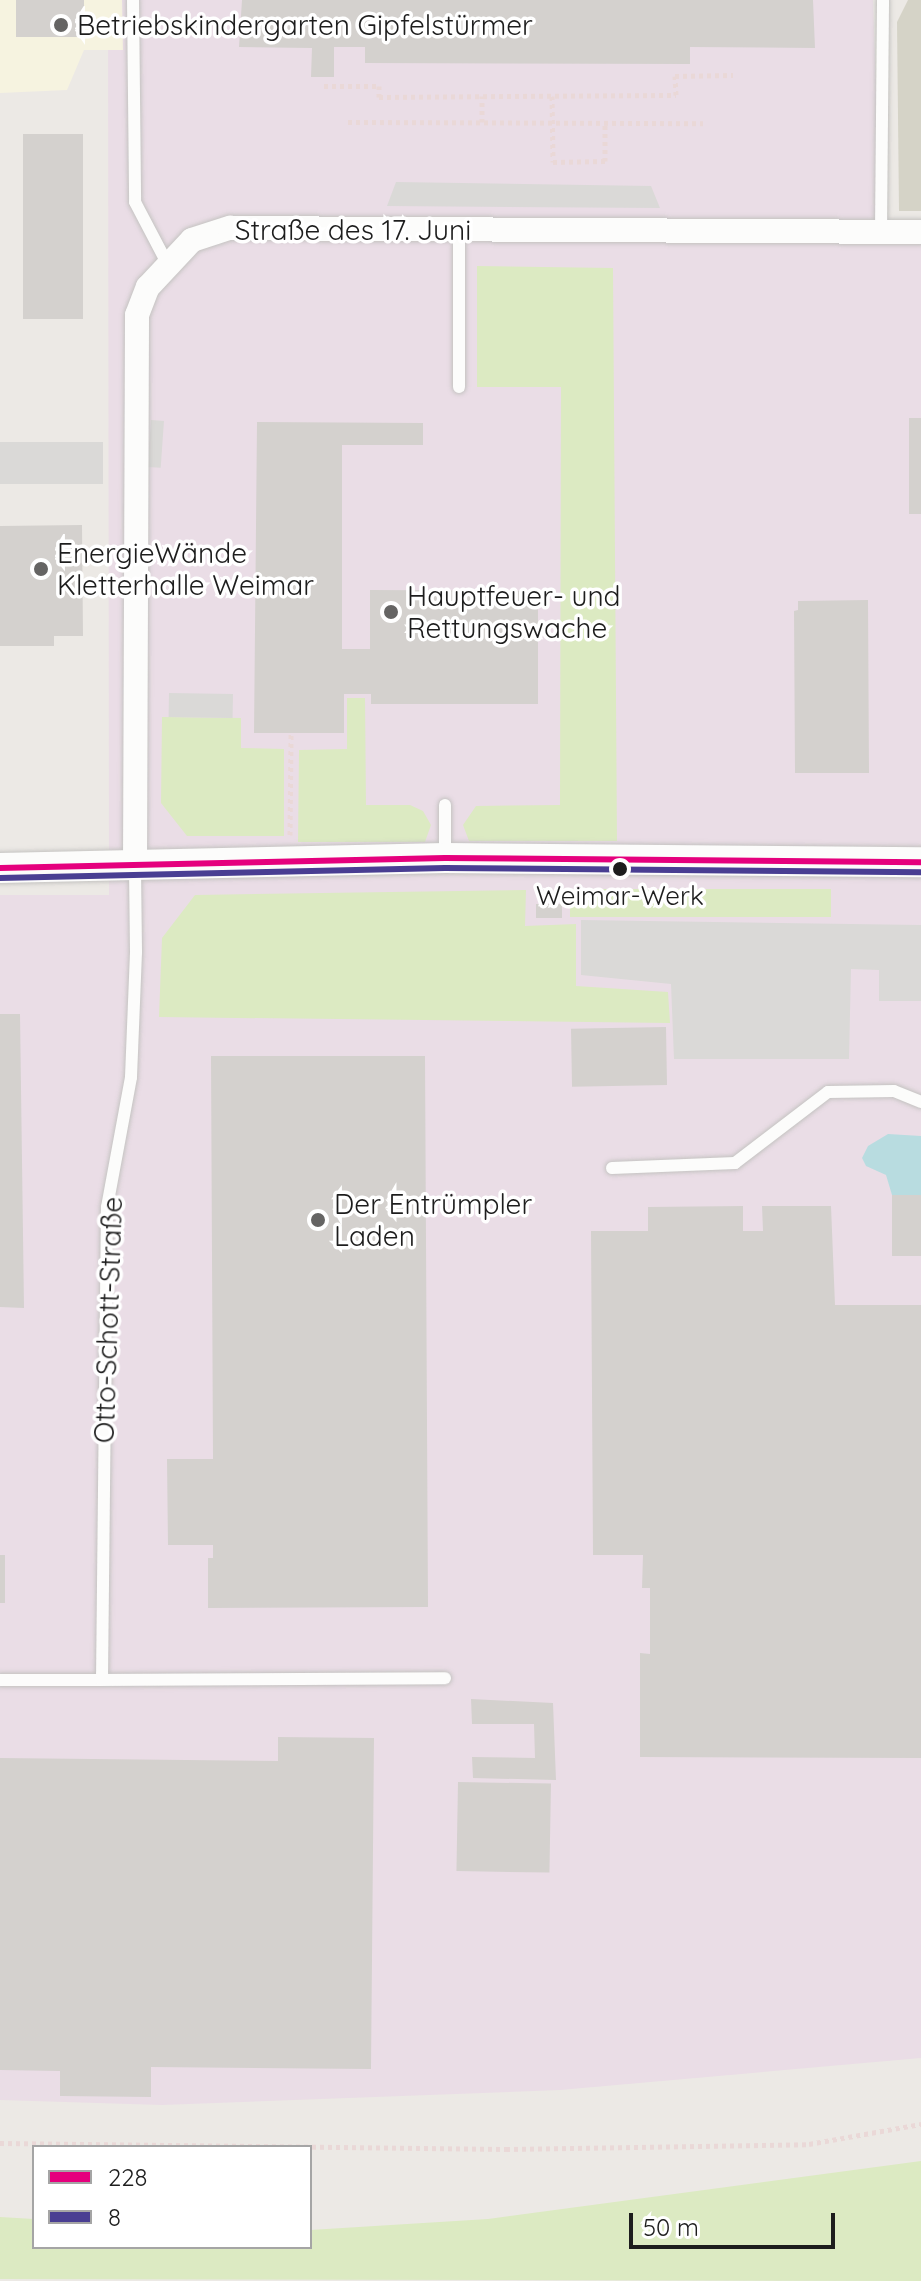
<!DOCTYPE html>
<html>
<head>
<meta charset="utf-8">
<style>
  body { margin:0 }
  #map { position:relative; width:921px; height:2281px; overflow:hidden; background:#ece9e5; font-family:Quicksand,sans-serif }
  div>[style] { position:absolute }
  .industrial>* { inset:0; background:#eadde6 }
  .education>* { inset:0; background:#f6f3e0 }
  .construction>* { inset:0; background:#d5d3c7 }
  .grass>* { inset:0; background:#dceac2; transform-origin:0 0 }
  .parking>* { inset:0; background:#dad9d7; transform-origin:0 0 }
  .water>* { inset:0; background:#b8dce0 }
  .building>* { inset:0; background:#d4d1ce; transform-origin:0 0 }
  .path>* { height:5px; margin-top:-2.5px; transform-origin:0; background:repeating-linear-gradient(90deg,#ead8d7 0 4px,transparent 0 8px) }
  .roads { filter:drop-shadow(0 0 2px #c4c3c1) drop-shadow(0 0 2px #c4c3c1) }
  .service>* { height:12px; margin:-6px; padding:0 6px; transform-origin:6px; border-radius:6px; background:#fcfcfb }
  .minor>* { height:24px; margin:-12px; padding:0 12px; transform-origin:12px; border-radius:12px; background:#fcfcfb }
  .tertiary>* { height:30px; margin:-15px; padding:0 15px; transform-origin:15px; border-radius:15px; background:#fcfcfb }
  .bus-1>* { height:6px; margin:-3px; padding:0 3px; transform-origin:3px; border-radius:3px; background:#e5007d }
  .bus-2>* { height:6px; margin:-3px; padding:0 3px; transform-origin:3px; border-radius:3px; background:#493e92 }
  .dots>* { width:22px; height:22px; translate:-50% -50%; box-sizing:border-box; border:4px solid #fff; border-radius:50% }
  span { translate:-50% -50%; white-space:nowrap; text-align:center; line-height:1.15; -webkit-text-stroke:7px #fff; paint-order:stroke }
  .bus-label { font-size:26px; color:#1d1d1d }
  .poi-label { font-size:28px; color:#1d1d1d }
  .left { translate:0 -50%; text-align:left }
  .street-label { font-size:28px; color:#1d1d1d }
  .legend { position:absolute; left:32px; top:2145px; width:280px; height:104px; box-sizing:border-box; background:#fff; border:2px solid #a5a5a5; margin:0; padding:10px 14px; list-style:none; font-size:24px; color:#1d1d1d }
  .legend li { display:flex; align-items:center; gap:16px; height:40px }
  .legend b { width:40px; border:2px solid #a5a5a5 }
  .scale { position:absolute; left:629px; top:2213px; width:206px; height:36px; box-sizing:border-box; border:4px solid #1d1d1d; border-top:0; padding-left:10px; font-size:24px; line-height:28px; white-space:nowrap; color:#1d1d1d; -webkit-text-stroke:6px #fff; paint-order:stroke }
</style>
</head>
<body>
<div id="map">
  <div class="industrial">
    <i style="clip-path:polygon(108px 0,873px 0,881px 232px,921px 232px,921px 2058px,560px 2090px,162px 2105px,0 2100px,0 895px,109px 895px)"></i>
  </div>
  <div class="education">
    <i style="clip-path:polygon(0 0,122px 0,123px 50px,84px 50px,67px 90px,0 93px)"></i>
  </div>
  <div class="construction">
    <i style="clip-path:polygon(908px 0,921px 0,921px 211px,899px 211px,897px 22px)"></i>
  </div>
  <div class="grass">
    <i style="clip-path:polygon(477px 266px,613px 268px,617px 841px,469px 841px,463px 825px,476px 806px,560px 805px,561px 387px,477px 387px)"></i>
    <i style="clip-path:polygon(347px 698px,365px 698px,366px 805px,410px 805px,423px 811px,431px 825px,425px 842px,298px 842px,299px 750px,347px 749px)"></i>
    <i style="clip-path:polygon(162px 717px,241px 718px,241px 748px,284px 749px,284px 836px,187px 836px,161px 803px)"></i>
    <i style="left:570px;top:889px;width:261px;height:28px"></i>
    <i style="clip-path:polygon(526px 890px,525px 926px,576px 924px,576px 986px,668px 992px,670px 1023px,159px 1017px,162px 938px,195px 895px)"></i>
    <i style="clip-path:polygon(921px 2161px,921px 2281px,0 2279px,0 2217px,34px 2219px,34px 2247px,310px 2247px,310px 2230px,488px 2219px)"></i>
  </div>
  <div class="parking">
    <i style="clip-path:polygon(396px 182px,651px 186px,660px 208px,387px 206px)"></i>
    <i style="left:151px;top:420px;width:13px;height:47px;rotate:4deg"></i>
    <i style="left:103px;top:442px;width:42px;height:103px;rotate:90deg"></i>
    <i style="left:169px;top:693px;width:64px;height:24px;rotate:1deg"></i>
    <i style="clip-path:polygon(581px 920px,921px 925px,921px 1001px,879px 1001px,879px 970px,851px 969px,849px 1059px,674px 1059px,671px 984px,581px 975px)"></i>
  </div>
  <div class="water">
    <i style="clip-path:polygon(888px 1134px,921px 1136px,921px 1195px,892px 1195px,886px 1175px,866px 1166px,862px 1158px,868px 1146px)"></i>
  </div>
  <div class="building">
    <i style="left:16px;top:0;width:68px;height:37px"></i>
    <i style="clip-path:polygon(242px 0,813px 0,815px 48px,690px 47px,690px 64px,365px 63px,365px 47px,334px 47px,334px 77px,311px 77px,312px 48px,239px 47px)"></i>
    <i style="left:23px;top:134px;width:60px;height:185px"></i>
    <i style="left:909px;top:418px;width:12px;height:96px"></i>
    <i style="clip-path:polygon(257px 422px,423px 423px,423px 445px,342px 445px,342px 649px,370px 649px,370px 590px,538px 591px,538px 704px,371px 704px,371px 694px,344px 694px,344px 733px,254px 733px)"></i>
    <i style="clip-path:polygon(82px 525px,83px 636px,54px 636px,54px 646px,0 646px,0 526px)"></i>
    <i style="clip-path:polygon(868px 600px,869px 773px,795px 773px,794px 611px,798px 610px,798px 601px)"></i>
    <i style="left:536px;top:904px;width:26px;height:14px"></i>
    <i style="clip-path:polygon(0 1014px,20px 1014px,24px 1308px,0 1307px)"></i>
    <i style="left:666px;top:1027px;width:58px;height:95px;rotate:89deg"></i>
    <i style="clip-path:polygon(211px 1056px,425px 1056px,428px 1607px,208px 1608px,208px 1558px,213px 1558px,213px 1545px,168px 1545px,167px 1459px,213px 1459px)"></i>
    <i style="left:892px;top:1195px;width:29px;height:61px"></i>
    <i style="clip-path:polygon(743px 1206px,743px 1231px,763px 1231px,762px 1206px,831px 1206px,835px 1305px,921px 1305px,921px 1758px,640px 1757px,640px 1653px,650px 1654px,650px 1588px,642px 1588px,643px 1555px,593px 1555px,591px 1231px,648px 1231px,648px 1207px)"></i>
    <i style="left:0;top:1555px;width:5px;height:48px"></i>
    <i style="clip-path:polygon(471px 1699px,553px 1703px,556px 1780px,473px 1778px,472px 1757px,535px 1758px,534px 1724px,472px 1724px)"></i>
    <i style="clip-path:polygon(278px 1737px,374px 1738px,371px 2069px,151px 2067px,151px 2097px,60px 2096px,60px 2071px,0 2070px,0 1758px,278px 1761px)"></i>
    <i style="left:458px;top:1782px;width:93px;height:89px;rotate:1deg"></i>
  </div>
  <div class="path">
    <i style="left:324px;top:86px;width:55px"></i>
    <i style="left:379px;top:86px;width:11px;rotate:90deg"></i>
    <i style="left:379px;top:97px;width:297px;rotate:-0.4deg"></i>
    <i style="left:676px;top:95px;width:19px;rotate:-93deg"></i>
    <i style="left:675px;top:76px;width:58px;rotate:-1deg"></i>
    <i style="left:552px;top:96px;width:66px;rotate:89.1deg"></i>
    <i style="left:553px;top:162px;width:52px;rotate:-1.1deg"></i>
    <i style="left:605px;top:161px;width:39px;rotate:-90deg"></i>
    <i style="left:348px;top:122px;width:355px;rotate:0.2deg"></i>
    <i style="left:482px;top:122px;width:26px;rotate:-90deg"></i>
    <i style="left:290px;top:835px;width:102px;rotate:-89.4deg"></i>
    <i style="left:0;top:2143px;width:506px;rotate:0.68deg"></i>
    <i style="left:506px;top:2149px;width:303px;rotate:-0.9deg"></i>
    <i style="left:809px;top:2144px;width:114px;rotate:-10.1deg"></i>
  </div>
  <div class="roads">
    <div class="service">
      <i style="left:133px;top:0;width:202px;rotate:89.4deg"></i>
      <i style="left:135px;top:202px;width:69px;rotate:62.3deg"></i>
      <i style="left:881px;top:232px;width:232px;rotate:-89.5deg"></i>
      <i style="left:459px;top:387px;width:157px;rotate:-90deg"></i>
      <i style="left:445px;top:805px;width:53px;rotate:90deg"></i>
      <i style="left:612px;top:1168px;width:123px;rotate:-2.3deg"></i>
      <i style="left:735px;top:1163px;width:117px;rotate:-37.4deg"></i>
      <i style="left:828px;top:1092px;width:66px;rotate:-0.9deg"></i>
      <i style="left:894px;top:1091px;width:29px;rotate:22deg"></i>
      <i style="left:0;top:1680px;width:102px"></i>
      <i style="left:102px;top:1680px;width:473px;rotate:-89.4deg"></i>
      <i style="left:107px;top:1207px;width:132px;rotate:-79.5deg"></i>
      <i style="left:131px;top:1077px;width:126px;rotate:-87.7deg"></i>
      <i style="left:136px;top:951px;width:85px;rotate:-90.7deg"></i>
      <i style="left:102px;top:1680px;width:343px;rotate:-0.3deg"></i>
    </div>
    <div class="minor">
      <i style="left:135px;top:866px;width:551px;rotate:-89.79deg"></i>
      <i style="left:137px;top:315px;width:30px;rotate:-69deg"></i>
      <i style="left:148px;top:287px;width:64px;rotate:-46.9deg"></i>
      <i style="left:192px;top:240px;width:40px;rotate:-18deg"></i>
      <i style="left:230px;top:228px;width:691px;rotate:0.33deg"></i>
    </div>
    <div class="tertiary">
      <i style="left:0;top:868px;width:445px;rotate:-1.3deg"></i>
      <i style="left:445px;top:858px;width:476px;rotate:0.5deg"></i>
    </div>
  </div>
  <div class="bus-1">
    <i style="left:0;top:868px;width:445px;rotate:-1.3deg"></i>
    <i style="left:445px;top:858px;width:476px;rotate:0.5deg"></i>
  </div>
  <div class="bus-2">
    <i style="left:0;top:878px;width:445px;rotate:-1.3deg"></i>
    <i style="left:445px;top:868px;width:476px;rotate:0.5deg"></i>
  </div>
  <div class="dots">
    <i style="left:61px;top:25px;background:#656463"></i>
    <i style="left:41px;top:569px;background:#656463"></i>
    <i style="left:391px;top:612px;background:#656463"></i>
    <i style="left:620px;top:869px;background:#1d1d1d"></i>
    <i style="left:318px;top:1220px;background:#656463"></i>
  </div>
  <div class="bus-label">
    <span style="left:620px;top:896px">Weimar-Werk</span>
  </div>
  <div class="poi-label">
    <span class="left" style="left:77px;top:25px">Betriebskindergarten Gipfelstürmer</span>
    <span class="left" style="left:57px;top:569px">EnergieWände<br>Kletterhalle Weimar</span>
    <span class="left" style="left:407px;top:612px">Hauptfeuer- und<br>Rettungswache</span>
    <span class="left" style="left:334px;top:1220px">Der Entrümpler<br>Laden</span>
  </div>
  <div class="street-label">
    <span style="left:353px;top:230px">Straße des 17. Juni</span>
    <span style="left:108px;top:1320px;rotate:-88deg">Otto-Schott-Straße</span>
  </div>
  <ul class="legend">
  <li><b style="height:10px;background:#e5007d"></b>228</li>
  <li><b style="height:10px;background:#493e92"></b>8</li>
  </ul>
  <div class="scale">50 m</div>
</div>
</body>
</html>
